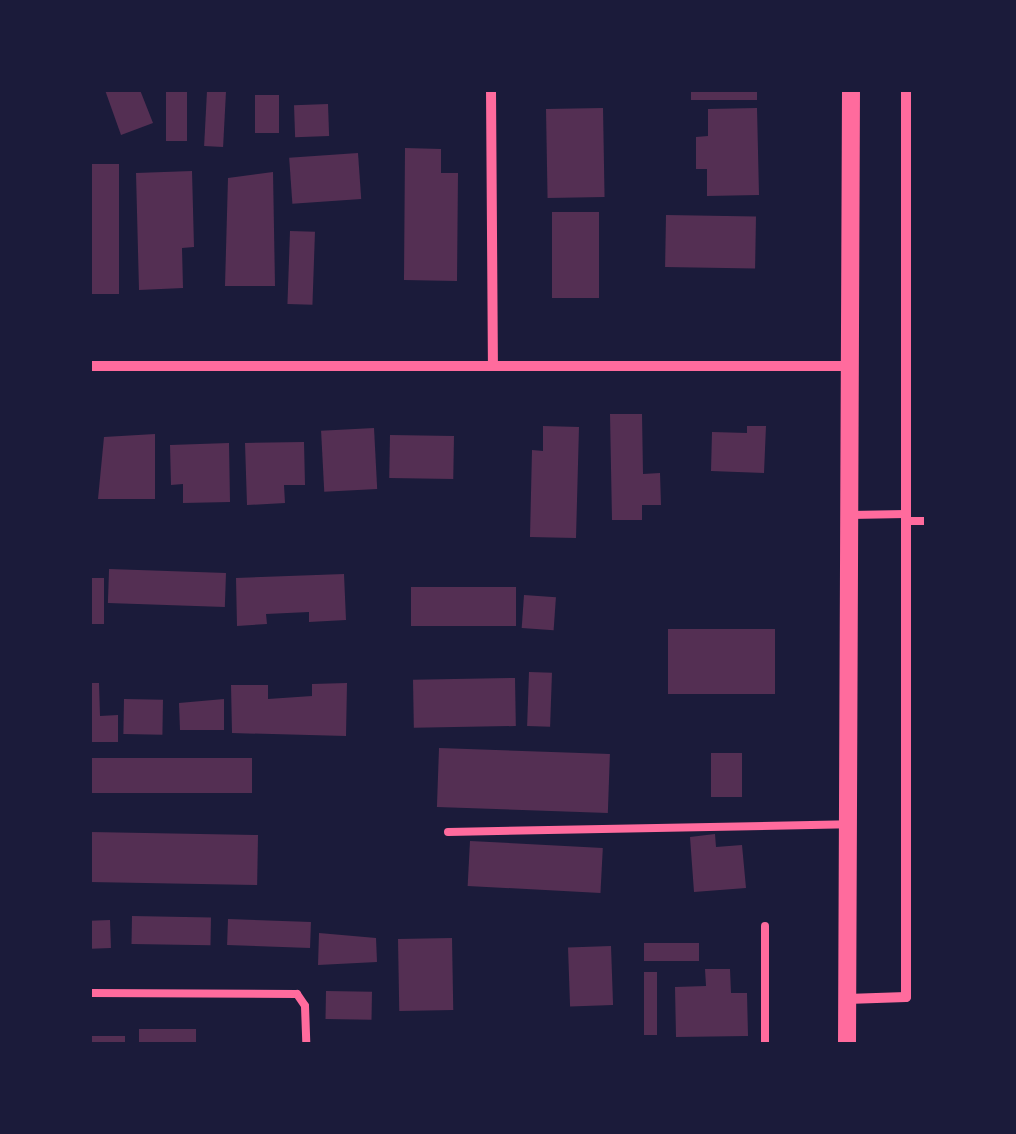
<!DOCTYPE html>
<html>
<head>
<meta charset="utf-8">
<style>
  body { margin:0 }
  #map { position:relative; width:1016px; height:1134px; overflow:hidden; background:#1b1b3a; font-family:"Fira Sans",sans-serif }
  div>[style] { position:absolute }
  .building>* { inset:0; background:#542f53; transform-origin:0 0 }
  .service>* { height:8px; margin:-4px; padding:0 4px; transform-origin:4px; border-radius:4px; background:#ff6b9d }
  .minor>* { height:10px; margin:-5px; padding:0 5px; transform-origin:5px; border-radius:5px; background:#ff6b9d }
  .tertiary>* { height:18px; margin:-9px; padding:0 9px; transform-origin:9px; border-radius:9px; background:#ff6b9d }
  span { translate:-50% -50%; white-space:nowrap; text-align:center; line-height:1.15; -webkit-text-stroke:9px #1b1b3a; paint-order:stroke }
  .frame { position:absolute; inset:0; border:92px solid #1b1b3a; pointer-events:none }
</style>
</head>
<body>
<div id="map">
  <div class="building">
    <i style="clip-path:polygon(105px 90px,140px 90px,153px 123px,121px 135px)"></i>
    <i style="left:166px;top:90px;width:21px;height:51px"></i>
    <i style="left:691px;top:90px;width:66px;height:10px"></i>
    <i style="left:207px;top:91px;width:19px;height:55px;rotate:3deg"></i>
    <i style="left:255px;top:95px;width:24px;height:38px"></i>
    <i style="left:328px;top:104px;width:32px;height:34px;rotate:88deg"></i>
    <i style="left:603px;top:108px;width:89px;height:57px;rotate:89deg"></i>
    <i style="clip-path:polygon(757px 108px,759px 195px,707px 196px,707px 169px,696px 169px,696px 137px,708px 136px,708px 109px)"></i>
    <i style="clip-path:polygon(405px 148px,441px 149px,441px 173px,458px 173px,457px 281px,404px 280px)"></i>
    <i style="left:358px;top:153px;width:46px;height:69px;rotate:86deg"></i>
    <i style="left:90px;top:164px;width:29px;height:130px"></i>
    <i style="clip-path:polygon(192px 171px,194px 247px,182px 248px,183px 288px,139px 290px,136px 173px)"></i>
    <i style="clip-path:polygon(273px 172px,275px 286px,225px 286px,228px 178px)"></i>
    <i style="left:552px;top:212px;width:47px;height:86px"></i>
    <i style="left:666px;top:215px;width:90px;height:52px;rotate:1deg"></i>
    <i style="left:290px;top:231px;width:25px;height:73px;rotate:2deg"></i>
    <i style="clip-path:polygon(610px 414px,642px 414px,643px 474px,660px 473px,661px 505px,642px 505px,642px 520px,612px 520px)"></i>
    <i style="clip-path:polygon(543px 426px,579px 427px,576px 538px,530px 537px,532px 450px,543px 451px)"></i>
    <i style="clip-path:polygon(747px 426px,766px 426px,764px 473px,711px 471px,712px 432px,747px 433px)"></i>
    <i style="left:374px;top:428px;width:61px;height:53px;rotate:87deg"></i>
    <i style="clip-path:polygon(155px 434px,155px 499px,98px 499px,104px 437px)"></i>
    <i style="left:390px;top:435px;width:64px;height:43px;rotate:1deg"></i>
    <i style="clip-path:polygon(304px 442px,305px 485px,284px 485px,285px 503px,247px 505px,245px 443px)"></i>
    <i style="clip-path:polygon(229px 443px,230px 502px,183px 503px,183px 484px,171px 485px,170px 445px)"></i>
    <i style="left:226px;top:573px;width:34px;height:117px;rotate:92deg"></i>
    <i style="clip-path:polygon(344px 574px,346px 620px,309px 622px,309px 612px,266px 614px,267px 624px,237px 626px,236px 578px)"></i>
    <i style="left:104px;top:578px;width:46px;height:14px;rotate:90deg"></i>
    <i style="left:411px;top:587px;width:105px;height:39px"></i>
    <i style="left:524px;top:595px;width:32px;height:33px;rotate:4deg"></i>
    <i style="left:668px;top:629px;width:107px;height:65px"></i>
    <i style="left:529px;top:672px;width:23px;height:54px;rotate:2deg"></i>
    <i style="left:515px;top:678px;width:48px;height:102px;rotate:89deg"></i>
    <i style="clip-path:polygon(90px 683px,99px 683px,100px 716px,118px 715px,118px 742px,90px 742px)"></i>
    <i style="clip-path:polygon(347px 683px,346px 736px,232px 733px,231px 685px,268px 685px,268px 699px,312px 696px,312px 684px)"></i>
    <i style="left:124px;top:699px;width:39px;height:35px;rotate:1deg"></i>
    <i style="clip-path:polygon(224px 699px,224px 730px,180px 730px,179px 703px)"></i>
    <i style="left:439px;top:748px;width:171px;height:59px;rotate:2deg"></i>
    <i style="left:711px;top:753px;width:31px;height:44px"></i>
    <i style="left:90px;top:758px;width:162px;height:35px"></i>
    <i style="clip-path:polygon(715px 834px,716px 847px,742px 845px,746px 888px,694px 892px,690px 837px)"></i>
    <i style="left:258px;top:835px;width:50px;height:168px;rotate:91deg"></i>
    <i style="left:470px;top:841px;width:133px;height:45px;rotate:3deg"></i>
    <i style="left:132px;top:916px;width:79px;height:28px;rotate:1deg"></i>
    <i style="left:228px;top:919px;width:83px;height:26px;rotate:2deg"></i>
    <i style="left:110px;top:920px;width:28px;height:20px;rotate:88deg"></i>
    <i style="clip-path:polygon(319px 933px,376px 938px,377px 962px,318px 965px)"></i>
    <i style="left:452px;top:938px;width:72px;height:54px;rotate:89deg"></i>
    <i style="left:644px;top:943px;width:55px;height:18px"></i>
    <i style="left:611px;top:946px;width:59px;height:43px;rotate:88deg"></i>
    <i style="clip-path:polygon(705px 969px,730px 969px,731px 993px,747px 993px,748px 1036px,676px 1037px,675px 987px,706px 986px)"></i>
    <i style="left:644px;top:972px;width:13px;height:63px"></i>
    <i style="left:326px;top:991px;width:46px;height:28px;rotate:1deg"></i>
    <i style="left:139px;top:1029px;width:57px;height:15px"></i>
    <i style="left:90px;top:1036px;width:35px;height:8px"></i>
  </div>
  <div class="service">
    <i style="left:850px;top:515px;width:56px;rotate:-1deg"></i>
    <i style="left:906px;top:521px;width:20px"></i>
    <i style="left:448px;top:832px;width:400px;rotate:-1.1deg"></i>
    <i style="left:90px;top:993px;width:207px;rotate:0.3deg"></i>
    <i style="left:297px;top:994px;width:14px;rotate:56deg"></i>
    <i style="left:305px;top:1006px;width:38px;rotate:88deg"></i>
    <i style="left:765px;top:1044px;width:118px;rotate:-90deg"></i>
  </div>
  <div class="minor">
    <i style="left:491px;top:90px;width:274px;rotate:89.6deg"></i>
    <i style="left:90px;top:366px;width:759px"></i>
    <i style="left:847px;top:999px;width:59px;rotate:-1.9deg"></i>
    <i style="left:906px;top:997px;width:907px;rotate:-90deg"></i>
  </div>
  <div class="tertiary">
    <i style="left:847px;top:1044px;width:954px;rotate:-89.76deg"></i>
  </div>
  <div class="frame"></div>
</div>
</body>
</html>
